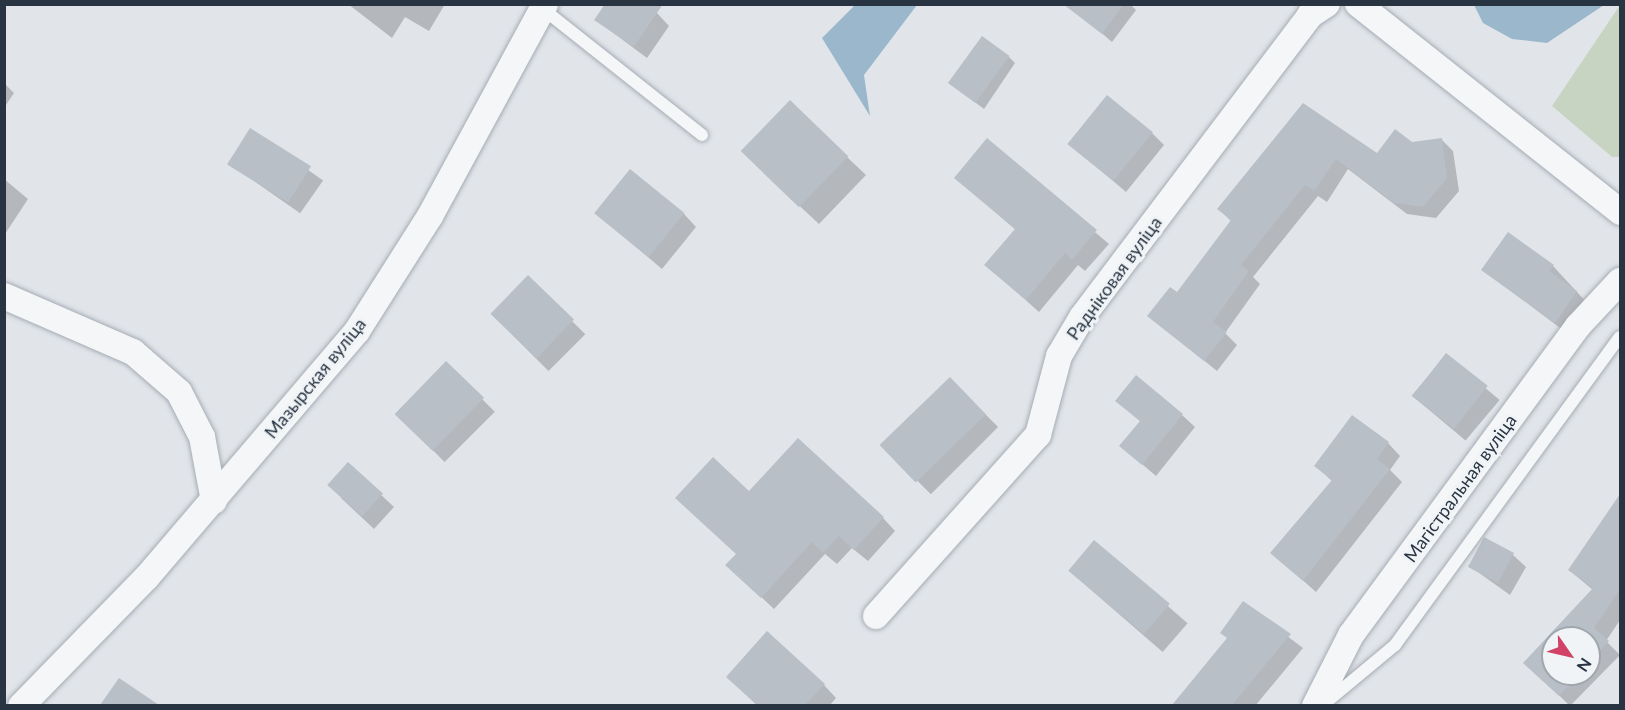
<!DOCTYPE html>
<html>
<head>
<meta charset="utf-8">
<style>
  body { margin:0 }
  #map { position:relative; width:1625px; height:710px; overflow:hidden; background:#e1e5ea; font-family:Lato,sans-serif }
  div>[style] { position:absolute }
  .green>* { inset:0; background:#c8d4c2 }
  .water>* { inset:0; background:#9bb7cb }
  .shadow>* { inset:0; background:#0003; transform-origin:0 0 }
  .building>* { inset:0; background:#b8bfc7; transform-origin:0 0 }
  .roads { filter:drop-shadow(0 0 2px #a6acb4) drop-shadow(0 0 2px #a6acb4) }
  .lane>* { height:12px; margin:-6px; padding:0 6px; transform-origin:6px; border-radius:6px; background:#f4f6f8 }
  .street>* { height:26px; margin:-13px; padding:0 13px; transform-origin:13px; border-radius:13px; background:#f4f6f8 }
  span { translate:-50% -50%; white-space:nowrap; text-align:center; line-height:1.15; -webkit-text-stroke:6px #f0f4f7; paint-order:stroke }
  .street-label { font-size:18px; color:#293442 }
  .frame { position:absolute; inset:0; border:6px solid #293442; pointer-events:none }
  .north { position:absolute; left:1541px; top:626px; width:60px; height:60px; box-sizing:border-box; background:#f0f4f7; border:2px solid #a0a7af; border-radius:50%; rotate:124deg; font-size:16px; font-weight:700; line-height:24px; text-align:center; color:#293442 }
  .north::after { content:''; display:block; margin:auto; width:21px; height:27px; background:#d24266; clip-path:polygon(50% 0,100% 100%,50% 72%,0 100%) }
</style>
</head>
<body>
<div id="map">
  <div class="green">
    <i style="clip-path:polygon(1620px 5px,1620px 157px,1612px 157px,1552px 106px)"></i>
  </div>
  <div class="water">
    <i style="clip-path:polygon(856px 4px,917px 5px,864px 75px,870px 116px,822px 38px)"></i>
    <i style="clip-path:polygon(1474px 5px,1604px 5px,1547px 43px,1512px 39px,1483px 23px)"></i>
  </div>
  <div class="shadow">
    <i style="clip-path:polygon(348px 4px,445px 4px,429px 31px,405px 17px,392px 38px)"></i>
    <i style="clip-path:polygon(1068px 4px,1130px 4px,1136px 10px,1112px 42px)"></i>
    <i style="clip-path:polygon(657px 13px,669px 26px,647px 58px,596px 20px)"></i>
    <i style="clip-path:polygon(1009px 57px,1015px 63px,984px 109px,951px 84px)"></i>
    <i style="clip-path:polygon(4px 83px,14px 93px,4px 108px)"></i>
    <i style="clip-path:polygon(1303px 105px,1377px 155px,1441px 139px,1453px 151px,1459px 191px,1436px 218px,1407px 214px,1348px 169px,1327px 202px,1318px 196px,1253px 277px,1260px 284px,1225px 333px,1237px 345px,1217px 371px,1149px 316px,1177px 294px,1231px 221px,1219px 209px)"></i>
    <i style="left:251px;top:130px;width:88px;height:40px;rotate:35deg"></i>
    <i style="clip-path:polygon(1152px 133px,1164px 145px,1126px 192px,1070px 144px)"></i>
    <i style="clip-path:polygon(987px 141px,1109px 244px,1085px 271px,1078px 265px,1039px 312px,986px 265px,1016px 230px,956px 178px)"></i>
    <i style="clip-path:polygon(847px 157px,866px 175px,819px 224px,761px 170px)"></i>
    <i style="clip-path:polygon(4px 179px,28px 199px,5px 234px,4px 233px)"></i>
    <i style="clip-path:polygon(596px 213px,684px 214px,696px 227px,662px 269px)"></i>
    <i style="clip-path:polygon(1553px 266px,1589px 305px,1568px 334px,1483px 270px)"></i>
    <i style="left:528px;top:277px;width:81px;height:52px;rotate:45deg"></i>
    <i style="left:1446px;top:355px;width:70px;height:53px;rotate:40deg"></i>
    <i style="left:446px;top:363px;width:69px;height:71px;rotate:45deg"></i>
    <i style="left:950px;top:379px;width:68px;height:95px;rotate:45deg"></i>
    <i style="clip-path:polygon(1117px 401px,1182px 415px,1195px 427px,1156px 476px,1121px 446px,1141px 422px)"></i>
    <i style="clip-path:polygon(1388px 443px,1400px 456px,1390px 470px,1402px 482px,1316px 592px,1272px 553px,1333px 482px,1316px 466px)"></i>
    <i style="clip-path:polygon(348px 464px,394px 507px,374px 529px,341px 498px)"></i>
    <i style="clip-path:polygon(749px 493px,883px 518px,895px 531px,868px 561px,852px 548px,837px 564px,825px 554px,774px 609px,740px 577px,737px 554px)"></i>
    <i style="clip-path:polygon(evenodd,1619px 498px,1620px 620px,1606px 641px,1620px 655px,1570px 706px,1526px 663px,1593px 590px,1569px 570px,1619px 498px,1553px 638px,1589px 638px,1589px 674px,1553px 674px,1553px 638px)"></i>
    <i style="left:1094px;top:542px;width:124px;height:38px;rotate:41deg"></i>
    <i style="clip-path:polygon(1513px 555px,1526px 567px,1510px 595px,1468px 565px)"></i>
    <i style="clip-path:polygon(1243px 603px,1303px 648px,1255px 706px,1188px 706px,1180px 698px,1228px 639px)"></i>
    <i style="clip-path:polygon(119px 680px,150px 701px,154px 706px,102px 706px)"></i>
    <i style="clip-path:polygon(824px 685px,836px 698px,829px 706px,758px 706px,740px 689px)"></i>
  </div>
  <div class="building">
    <i style="clip-path:polygon(605px 4px,663px 4px,634px 47px,594px 20px)"></i>
    <i style="clip-path:polygon(1063px 4px,1124px 4px,1102px 34px)"></i>
    <i style="left:982px;top:36px;width:34px;height:58px;rotate:36deg"></i>
    <i style="left:1107px;top:95px;width:59px;height:63px;rotate:39deg"></i>
    <i style="left:790px;top:100px;width:81px;height:71px;rotate:44deg"></i>
    <i style="clip-path:polygon(1303px 103px,1377px 153px,1395px 129px,1412px 142px,1442px 138px,1447px 178px,1423px 207px,1394px 203px,1336px 159px,1314px 191px,1305px 185px,1241px 265px,1249px 271px,1213px 322px,1227px 332px,1204px 361px,1147px 316px,1170px 287px,1177px 292px,1231px 220px,1217px 209px)"></i>
    <i style="left:250px;top:128px;width:72px;height:43px;rotate:32deg"></i>
    <i style="clip-path:polygon(987px 138px,1097px 230px,1072px 260px,1065px 253px,1026px 300px,984px 265px,1015px 229px,954px 178px)"></i>
    <i style="left:630px;top:169px;width:70px;height:57px;rotate:39deg"></i>
    <i style="clip-path:polygon(1508px 232px,1554px 265px,1549px 271px,1577px 291px,1555px 323px,1481px 270px)"></i>
    <i style="left:528px;top:275px;width:64px;height:54px;rotate:44deg"></i>
    <i style="left:1446px;top:353px;width:53px;height:55px;rotate:38deg"></i>
    <i style="left:446px;top:361px;width:53px;height:74px;rotate:44deg"></i>
    <i style="clip-path:polygon(1136px 375px,1183px 414px,1142px 465px,1119px 446px,1140px 421px,1115px 401px)"></i>
    <i style="left:950px;top:377px;width:52px;height:98px;rotate:46deg"></i>
    <i style="clip-path:polygon(1352px 415px,1389px 442px,1377px 459px,1390px 469px,1303px 581px,1270px 553px,1332px 480px,1314px 466px)"></i>
    <i style="clip-path:polygon(798px 438px,884px 517px,854px 550px,839px 536px,823px 553px,812px 542px,761px 598px,725px 565px,736px 554px,675px 498px,713px 457px,749px 491px)"></i>
    <i style="left:348px;top:462px;width:47px;height:31px;rotate:42deg"></i>
    <i style="clip-path:polygon(1620px 494px,1620px 589px,1594px 628px,1609px 641px,1589px 663px,1589px 638px,1553px 638px,1553px 674px,1579px 674px,1559px 696px,1523px 663px,1593px 588px,1568px 570px)"></i>
    <i style="left:1484px;top:537px;width:34px;height:34px;rotate:28deg"></i>
    <i style="left:1094px;top:540px;width:99px;height:40px;rotate:40deg"></i>
    <i style="clip-path:polygon(1243px 601px,1291px 634px,1232px 705px,1172px 705px,1227px 638px,1220px 633px)"></i>
    <i style="clip-path:polygon(767px 631px,825px 684px,805px 705px,757px 705px,726px 677px)"></i>
    <i style="clip-path:polygon(119px 678px,159px 705px,100px 705px)"></i>
  </div>
  <div class="roads">
    <div class="lane">
      <i style="left:543px;top:9px;width:203px;rotate:38.4deg"></i>
      <i style="left:1323px;top:705px;width:94px;rotate:-39.8deg"></i>
      <i style="left:1395px;top:645px;width:381px;rotate:-53.9deg"></i>
    </div>
    <div class="street">
      <i style="left:1358px;top:4px;width:335px;rotate:38.4deg"></i>
      <i style="left:4px;top:296px;width:141px;rotate:23.5deg"></i>
      <i style="left:133px;top:352px;width:61px;rotate:41deg"></i>
      <i style="left:179px;top:392px;width:51px;rotate:62.9deg"></i>
      <i style="left:202px;top:437px;width:65px;rotate:79.4deg"></i>
      <i style="left:876px;top:616px;width:243px;rotate:-48.2deg"></i>
      <i style="left:1038px;top:435px;width:82px;rotate:-75.1deg"></i>
      <i style="left:1059px;top:356px;width:45px;rotate:-59.5deg"></i>
      <i style="left:1082px;top:317px;width:378px;rotate:-52.9deg"></i>
      <i style="left:1310px;top:15px;width:20px;rotate:-33deg"></i>
      <i style="left:21px;top:706px;width:180px;rotate:-45.7deg"></i>
      <i style="left:147px;top:577px;width:323px;rotate:-49.5deg"></i>
      <i style="left:357px;top:331px;width:136px;rotate:-57.6deg"></i>
      <i style="left:430px;top:216px;width:241px;rotate:-61.5deg"></i>
      <i style="left:1315px;top:706px;width:80px;rotate:-63.1deg"></i>
      <i style="left:1351px;top:635px;width:383px;rotate:-53.7deg"></i>
      <i style="left:1578px;top:326px;width:62px;rotate:-47deg"></i>
    </div>
  </div>
  <div class="street-label">
    <span style="left:1114px;top:278px;rotate:-54deg">Радніковая вуліца</span>
    <span style="left:315px;top:378px;rotate:-51deg">Мазырская вуліца</span>
    <span style="left:1460px;top:488px;rotate:-54deg">Магістральная вуліца</span>
  </div>
  <div class="frame"></div>
  <div class="north">N</div>
</div>
</body>
</html>
